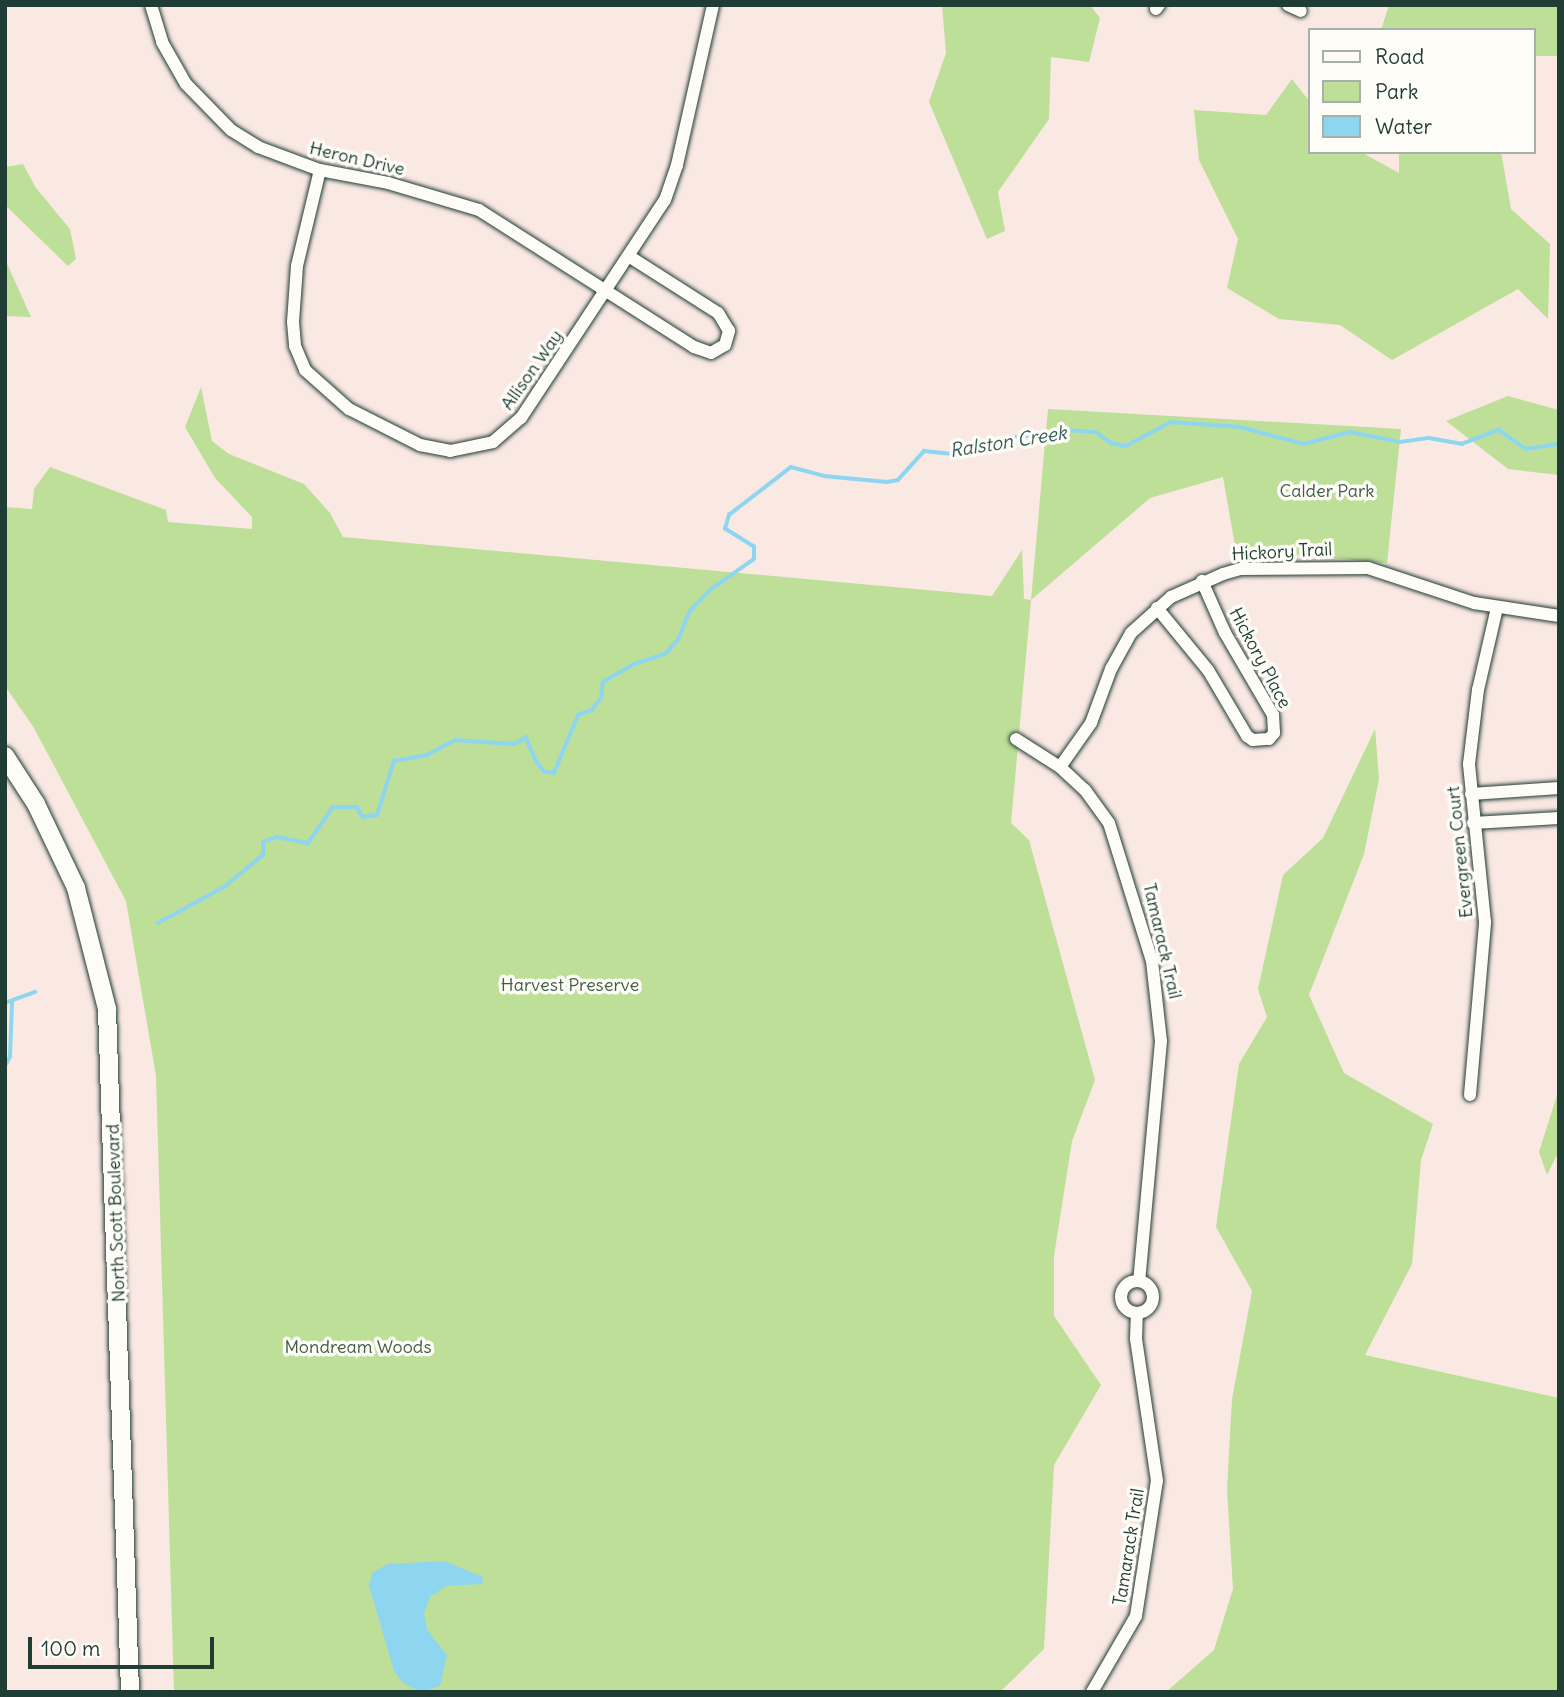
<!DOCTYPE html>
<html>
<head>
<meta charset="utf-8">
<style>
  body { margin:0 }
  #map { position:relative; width:1564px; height:1697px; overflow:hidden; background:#fae8e3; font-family:Delius,sans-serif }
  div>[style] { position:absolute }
  .green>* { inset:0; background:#bddf98 }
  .water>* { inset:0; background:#8ed5f0 }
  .stream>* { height:3.5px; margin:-1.75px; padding:0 1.75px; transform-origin:1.75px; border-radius:1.75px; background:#8ed5f0 }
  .roads { filter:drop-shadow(0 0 2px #1f3d34) drop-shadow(0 0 2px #1f3d34) }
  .minor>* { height:12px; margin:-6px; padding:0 6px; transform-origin:6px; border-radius:6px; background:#fdfcf7 }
  .minor>.ring { margin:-6px; padding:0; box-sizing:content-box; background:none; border:12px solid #fdfcf7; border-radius:50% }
  .secondary>* { height:18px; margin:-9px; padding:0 9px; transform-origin:9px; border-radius:9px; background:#fdfcf7 }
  span { translate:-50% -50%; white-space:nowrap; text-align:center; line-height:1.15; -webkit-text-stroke:7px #fdfcf7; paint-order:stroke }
  .street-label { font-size:18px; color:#1f3d34 }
  .park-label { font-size:18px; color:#3f5d48 }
  .water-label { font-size:19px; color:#355b5a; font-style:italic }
  .frame { position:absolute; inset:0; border:7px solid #1f3d34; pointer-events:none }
  .legend { position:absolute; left:1308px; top:28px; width:228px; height:126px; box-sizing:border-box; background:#fdfcf7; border:2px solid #a4b0a9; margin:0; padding:9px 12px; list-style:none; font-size:21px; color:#1f3d34 }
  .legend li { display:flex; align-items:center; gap:14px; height:35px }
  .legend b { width:35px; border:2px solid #a4b0a9 }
  .scale { position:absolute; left:28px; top:1637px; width:186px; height:32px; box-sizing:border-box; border:4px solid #1f3d34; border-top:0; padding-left:9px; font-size:21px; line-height:24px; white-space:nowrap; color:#1f3d34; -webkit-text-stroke:5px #fdfcf7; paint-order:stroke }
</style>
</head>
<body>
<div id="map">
  <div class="green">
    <i style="clip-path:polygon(942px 5px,1090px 5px,1100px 18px,1089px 62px,1051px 57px,1049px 119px,998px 192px,1005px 231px,987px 239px,929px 102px,946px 53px)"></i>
    <i style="clip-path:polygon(1389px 5px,1559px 5px,1559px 56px,1534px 56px,1534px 30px,1381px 30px)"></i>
    <i style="clip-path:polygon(1292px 79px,1310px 102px,1310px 152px,1361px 152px,1399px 173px,1399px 152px,1501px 152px,1511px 209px,1550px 244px,1548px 319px,1518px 289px,1392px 360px,1340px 325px,1279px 319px,1227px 288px,1238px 239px,1199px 160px,1194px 110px,1266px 115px)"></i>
    <i style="clip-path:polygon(23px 164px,36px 188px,70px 229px,76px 259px,68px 266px,5px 205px,5px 167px)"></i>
    <i style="clip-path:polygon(5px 260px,9px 268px,31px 317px,5px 316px)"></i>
    <i style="clip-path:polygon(201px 387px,212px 441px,229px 454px,304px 484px,330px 513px,343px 537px,992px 596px,1022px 550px,1024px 599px,1031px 600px,1048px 409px,1401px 429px,1387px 563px,1301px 555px,1237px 557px,1223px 477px,1150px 498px,1031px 600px,1011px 823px,1029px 840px,1095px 1080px,1072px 1141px,1054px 1256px,1054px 1316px,1101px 1385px,1054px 1465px,1044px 1649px,1000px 1692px,174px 1692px,156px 1076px,126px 901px,34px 728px,5px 686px,5px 507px,32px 509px,34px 489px,50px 467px,166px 510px,168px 522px,252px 529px,252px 517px,215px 478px,185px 427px)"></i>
    <i style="clip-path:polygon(1508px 396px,1559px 410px,1559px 475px,1508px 469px,1446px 421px)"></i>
    <i style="clip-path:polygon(1375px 729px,1379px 779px,1364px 854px,1309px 995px,1344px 1073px,1433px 1124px,1421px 1160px,1412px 1264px,1365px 1355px,1559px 1398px,1559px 1692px,1166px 1692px,1214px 1650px,1233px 1589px,1227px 1489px,1232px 1399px,1252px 1291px,1216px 1227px,1239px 1064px,1267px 1017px,1258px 989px,1283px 875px,1323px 838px)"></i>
    <i style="clip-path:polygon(1559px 1089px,1559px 1151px,1547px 1175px,1539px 1152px)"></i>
  </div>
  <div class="water">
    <i style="clip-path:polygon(444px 1561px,483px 1577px,482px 1584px,446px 1586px,430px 1597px,424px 1613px,427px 1630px,447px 1655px,440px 1686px,421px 1692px,402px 1682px,394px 1671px,369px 1586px,372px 1573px,388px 1564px)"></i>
  </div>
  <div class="stream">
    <i style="left:158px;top:923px;width:75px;rotate:-28.6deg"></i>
    <i style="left:224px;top:887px;width:50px;rotate:-39.4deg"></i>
    <i style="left:263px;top:855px;width:13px;rotate:-90deg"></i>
    <i style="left:263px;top:842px;width:15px;rotate:-20deg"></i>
    <i style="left:277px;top:837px;width:32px;rotate:11deg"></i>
    <i style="left:308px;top:843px;width:44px;rotate:-55.2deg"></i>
    <i style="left:333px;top:807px;width:24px"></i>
    <i style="left:357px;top:807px;width:12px;rotate:59deg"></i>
    <i style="left:363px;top:817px;width:14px;rotate:-8deg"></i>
    <i style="left:377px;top:815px;width:57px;rotate:-72.5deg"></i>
    <i style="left:394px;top:761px;width:34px;rotate:-10deg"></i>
    <i style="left:427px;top:755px;width:32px;rotate:-28deg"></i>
    <i style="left:455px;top:740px;width:60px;rotate:3.8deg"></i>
    <i style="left:515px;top:744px;width:13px;rotate:-32deg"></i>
    <i style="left:526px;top:737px;width:26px;rotate:67deg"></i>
    <i style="left:536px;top:761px;width:13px;rotate:51deg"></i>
    <i style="left:544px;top:771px;width:10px;rotate:11deg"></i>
    <i style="left:554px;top:773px;width:63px;rotate:-67.5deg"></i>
    <i style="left:578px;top:715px;width:15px;rotate:-20deg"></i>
    <i style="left:592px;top:710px;width:15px;rotate:-53deg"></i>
    <i style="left:601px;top:698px;width:16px;rotate:-83deg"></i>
    <i style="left:603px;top:682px;width:36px;rotate:-30deg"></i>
    <i style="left:634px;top:664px;width:33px;rotate:-18deg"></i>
    <i style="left:665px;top:654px;width:19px;rotate:-47deg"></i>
    <i style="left:678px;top:640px;width:31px;rotate:-68deg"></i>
    <i style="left:690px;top:611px;width:29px;rotate:-46deg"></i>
    <i style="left:710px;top:590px;width:54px;rotate:-35.2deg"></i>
    <i style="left:754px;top:559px;width:12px;rotate:-90deg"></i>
    <i style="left:754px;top:547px;width:34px;rotate:-148deg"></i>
    <i style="left:725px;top:529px;width:15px;rotate:-74deg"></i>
    <i style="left:729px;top:515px;width:78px;rotate:-37.7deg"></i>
    <i style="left:791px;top:467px;width:34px;rotate:15deg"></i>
    <i style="left:824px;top:476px;width:63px;rotate:5.4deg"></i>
    <i style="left:887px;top:482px;width:11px;rotate:-10deg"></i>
    <i style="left:898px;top:480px;width:39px;rotate:-48deg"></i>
    <i style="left:924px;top:451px;width:31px;rotate:6deg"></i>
    <i style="left:955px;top:454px;width:45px;rotate:-18deg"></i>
    <i style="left:998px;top:440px;width:69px;rotate:-8.4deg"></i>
    <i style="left:1066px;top:430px;width:30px;rotate:4deg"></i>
    <i style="left:1096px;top:432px;width:19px;rotate:36deg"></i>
    <i style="left:1111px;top:443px;width:15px;rotate:11deg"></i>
    <i style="left:1126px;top:446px;width:51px;rotate:-28.1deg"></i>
    <i style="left:1171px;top:422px;width:69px;rotate:4.1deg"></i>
    <i style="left:1240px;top:427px;width:66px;rotate:14.9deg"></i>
    <i style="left:1304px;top:444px;width:48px;rotate:-14.6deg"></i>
    <i style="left:1350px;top:432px;width:51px;rotate:11.3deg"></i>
    <i style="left:1400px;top:442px;width:29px;rotate:-8deg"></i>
    <i style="left:1429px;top:438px;width:34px;rotate:10deg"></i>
    <i style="left:1462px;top:444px;width:40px;rotate:-21deg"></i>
    <i style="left:1499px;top:430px;width:33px;rotate:35deg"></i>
    <i style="left:1526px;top:449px;width:33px;rotate:-9deg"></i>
    <i style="left:5px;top:1003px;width:32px;rotate:-20deg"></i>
    <i style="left:5px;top:1066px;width:10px;rotate:-61deg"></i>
    <i style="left:10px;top:1057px;width:54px;rotate:-87.9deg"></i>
  </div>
  <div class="roads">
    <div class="minor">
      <i style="left:151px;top:5px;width:39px;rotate:73deg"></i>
      <i style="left:162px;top:42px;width:48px;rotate:60.3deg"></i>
      <i style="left:186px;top:84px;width:64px;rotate:45.6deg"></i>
      <i style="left:231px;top:130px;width:32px;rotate:32deg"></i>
      <i style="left:258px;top:147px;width:66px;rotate:20.4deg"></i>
      <i style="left:320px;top:170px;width:69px;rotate:10.8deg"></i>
      <i style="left:388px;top:183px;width:95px;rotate:16.5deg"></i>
      <i style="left:479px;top:210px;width:255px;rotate:32.5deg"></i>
      <i style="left:694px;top:347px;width:18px;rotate:19deg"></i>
      <i style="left:711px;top:353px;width:16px;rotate:-30deg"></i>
      <i style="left:725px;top:345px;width:15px;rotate:-74deg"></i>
      <i style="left:729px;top:331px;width:21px;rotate:-121deg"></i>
      <i style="left:718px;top:313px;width:104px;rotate:-147.5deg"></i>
      <i style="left:1288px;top:5px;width:14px;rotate:25deg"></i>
      <i style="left:1156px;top:9px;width:5px;rotate:-53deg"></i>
      <i style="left:320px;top:170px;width:99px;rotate:103.5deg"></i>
      <i style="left:297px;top:266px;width:56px;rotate:94.1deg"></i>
      <i style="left:293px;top:322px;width:24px;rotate:85deg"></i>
      <i style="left:295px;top:346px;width:26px;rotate:67deg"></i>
      <i style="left:305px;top:370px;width:59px;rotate:41.6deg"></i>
      <i style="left:349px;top:409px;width:80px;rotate:26.9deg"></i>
      <i style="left:420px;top:445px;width:31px;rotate:11deg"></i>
      <i style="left:450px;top:451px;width:44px;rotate:-11.8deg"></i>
      <i style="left:493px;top:442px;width:37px;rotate:-41deg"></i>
      <i style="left:521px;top:418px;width:261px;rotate:-56.6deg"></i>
      <i style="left:665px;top:200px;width:37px;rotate:-71deg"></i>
      <i style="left:677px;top:165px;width:164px;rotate:-77.3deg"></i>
      <i style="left:1157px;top:608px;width:80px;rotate:50.6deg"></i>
      <i style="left:1208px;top:670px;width:77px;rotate:59.4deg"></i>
      <i style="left:1247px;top:736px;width:7px;rotate:34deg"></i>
      <i style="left:1253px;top:740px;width:16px;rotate:-4deg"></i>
      <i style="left:1269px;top:739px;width:8px;rotate:-50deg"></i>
      <i style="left:1274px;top:733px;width:18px;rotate:-93deg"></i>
      <i style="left:1273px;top:715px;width:95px;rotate:-120.3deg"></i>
      <i style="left:1225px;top:633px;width:57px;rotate:-113.9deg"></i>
      <i style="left:1016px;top:739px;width:52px;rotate:32.5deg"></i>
      <i style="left:1060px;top:767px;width:34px;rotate:43deg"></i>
      <i style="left:1085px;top:790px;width:41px;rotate:54deg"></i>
      <i style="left:1109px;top:823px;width:145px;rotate:72.7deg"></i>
      <i style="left:1152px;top:961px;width:81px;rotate:83.6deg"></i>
      <i style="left:1161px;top:1041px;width:241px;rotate:95.2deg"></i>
      <i style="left:1060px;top:767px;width:54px;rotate:-54.8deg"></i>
      <i style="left:1091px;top:723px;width:58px;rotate:-69.7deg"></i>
      <i style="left:1111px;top:669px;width:41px;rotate:-60.9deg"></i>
      <i style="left:1131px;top:633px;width:54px;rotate:-42deg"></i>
      <i style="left:1171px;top:597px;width:57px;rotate:-23.9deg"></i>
      <i style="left:1223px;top:574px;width:18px;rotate:-16deg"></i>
      <i style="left:1240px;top:569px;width:128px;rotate:-0.4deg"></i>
      <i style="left:1368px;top:568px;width:112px;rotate:18.3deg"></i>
      <i style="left:1474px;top:603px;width:86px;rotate:8.7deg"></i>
      <i style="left:1471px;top:794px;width:88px;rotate:-3.9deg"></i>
      <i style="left:1473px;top:823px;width:86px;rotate:-3.3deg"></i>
      <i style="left:1470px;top:1095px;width:174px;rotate:-85deg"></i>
      <i style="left:1485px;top:922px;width:159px;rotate:-95.8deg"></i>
      <i style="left:1469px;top:764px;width:75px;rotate:-83.1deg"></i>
      <i style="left:1478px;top:690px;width:84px;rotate:-77deg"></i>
      <i class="ring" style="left:1121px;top:1281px;width:20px;height:20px"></i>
      <i style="left:1092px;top:1692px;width:88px;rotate:-59.9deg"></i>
      <i style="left:1136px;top:1616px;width:137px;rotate:-81.2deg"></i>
      <i style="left:1157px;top:1481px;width:144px;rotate:-98.4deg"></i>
      <i style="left:1136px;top:1339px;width:25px;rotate:-88deg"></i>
    </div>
    <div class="secondary">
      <i style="left:5px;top:756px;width:57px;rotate:57.1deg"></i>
      <i style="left:36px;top:804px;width:93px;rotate:64.5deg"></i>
      <i style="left:76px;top:888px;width:125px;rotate:75.6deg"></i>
      <i style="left:107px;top:1009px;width:683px;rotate:88.07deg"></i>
    </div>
  </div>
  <div class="street-label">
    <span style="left:357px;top:159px;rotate:13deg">Heron Drive</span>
    <span style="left:532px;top:370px;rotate:-55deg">Allison Way</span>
    <span style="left:1282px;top:552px;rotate:-3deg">Hickory Trail</span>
    <span style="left:1260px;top:658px;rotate:62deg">Hickory Place</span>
    <span style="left:1460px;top:852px;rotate:-96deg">Evergreen Court</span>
    <span style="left:1162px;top:941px;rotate:77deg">Tamarack Trail</span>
    <span style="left:116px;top:1213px;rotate:-92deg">North Scott Boulevard</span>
    <span style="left:1129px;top:1547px;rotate:-81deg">Tamarack Trail</span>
  </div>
  <div class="park-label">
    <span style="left:1327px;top:491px">Calder Park</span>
    <span style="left:570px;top:985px">Harvest Preserve</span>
    <span style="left:358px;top:1347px">Mondream Woods</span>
  </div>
  <div class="water-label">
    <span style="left:1008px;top:442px;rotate:-9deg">Ralston Creek</span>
  </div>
  <div class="frame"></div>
  <ul class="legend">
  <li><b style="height:9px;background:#fdfcf7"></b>Road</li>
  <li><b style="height:19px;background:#bddf98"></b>Park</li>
  <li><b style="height:19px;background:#8ed5f0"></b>Water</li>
  </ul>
  <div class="scale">100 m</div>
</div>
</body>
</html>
